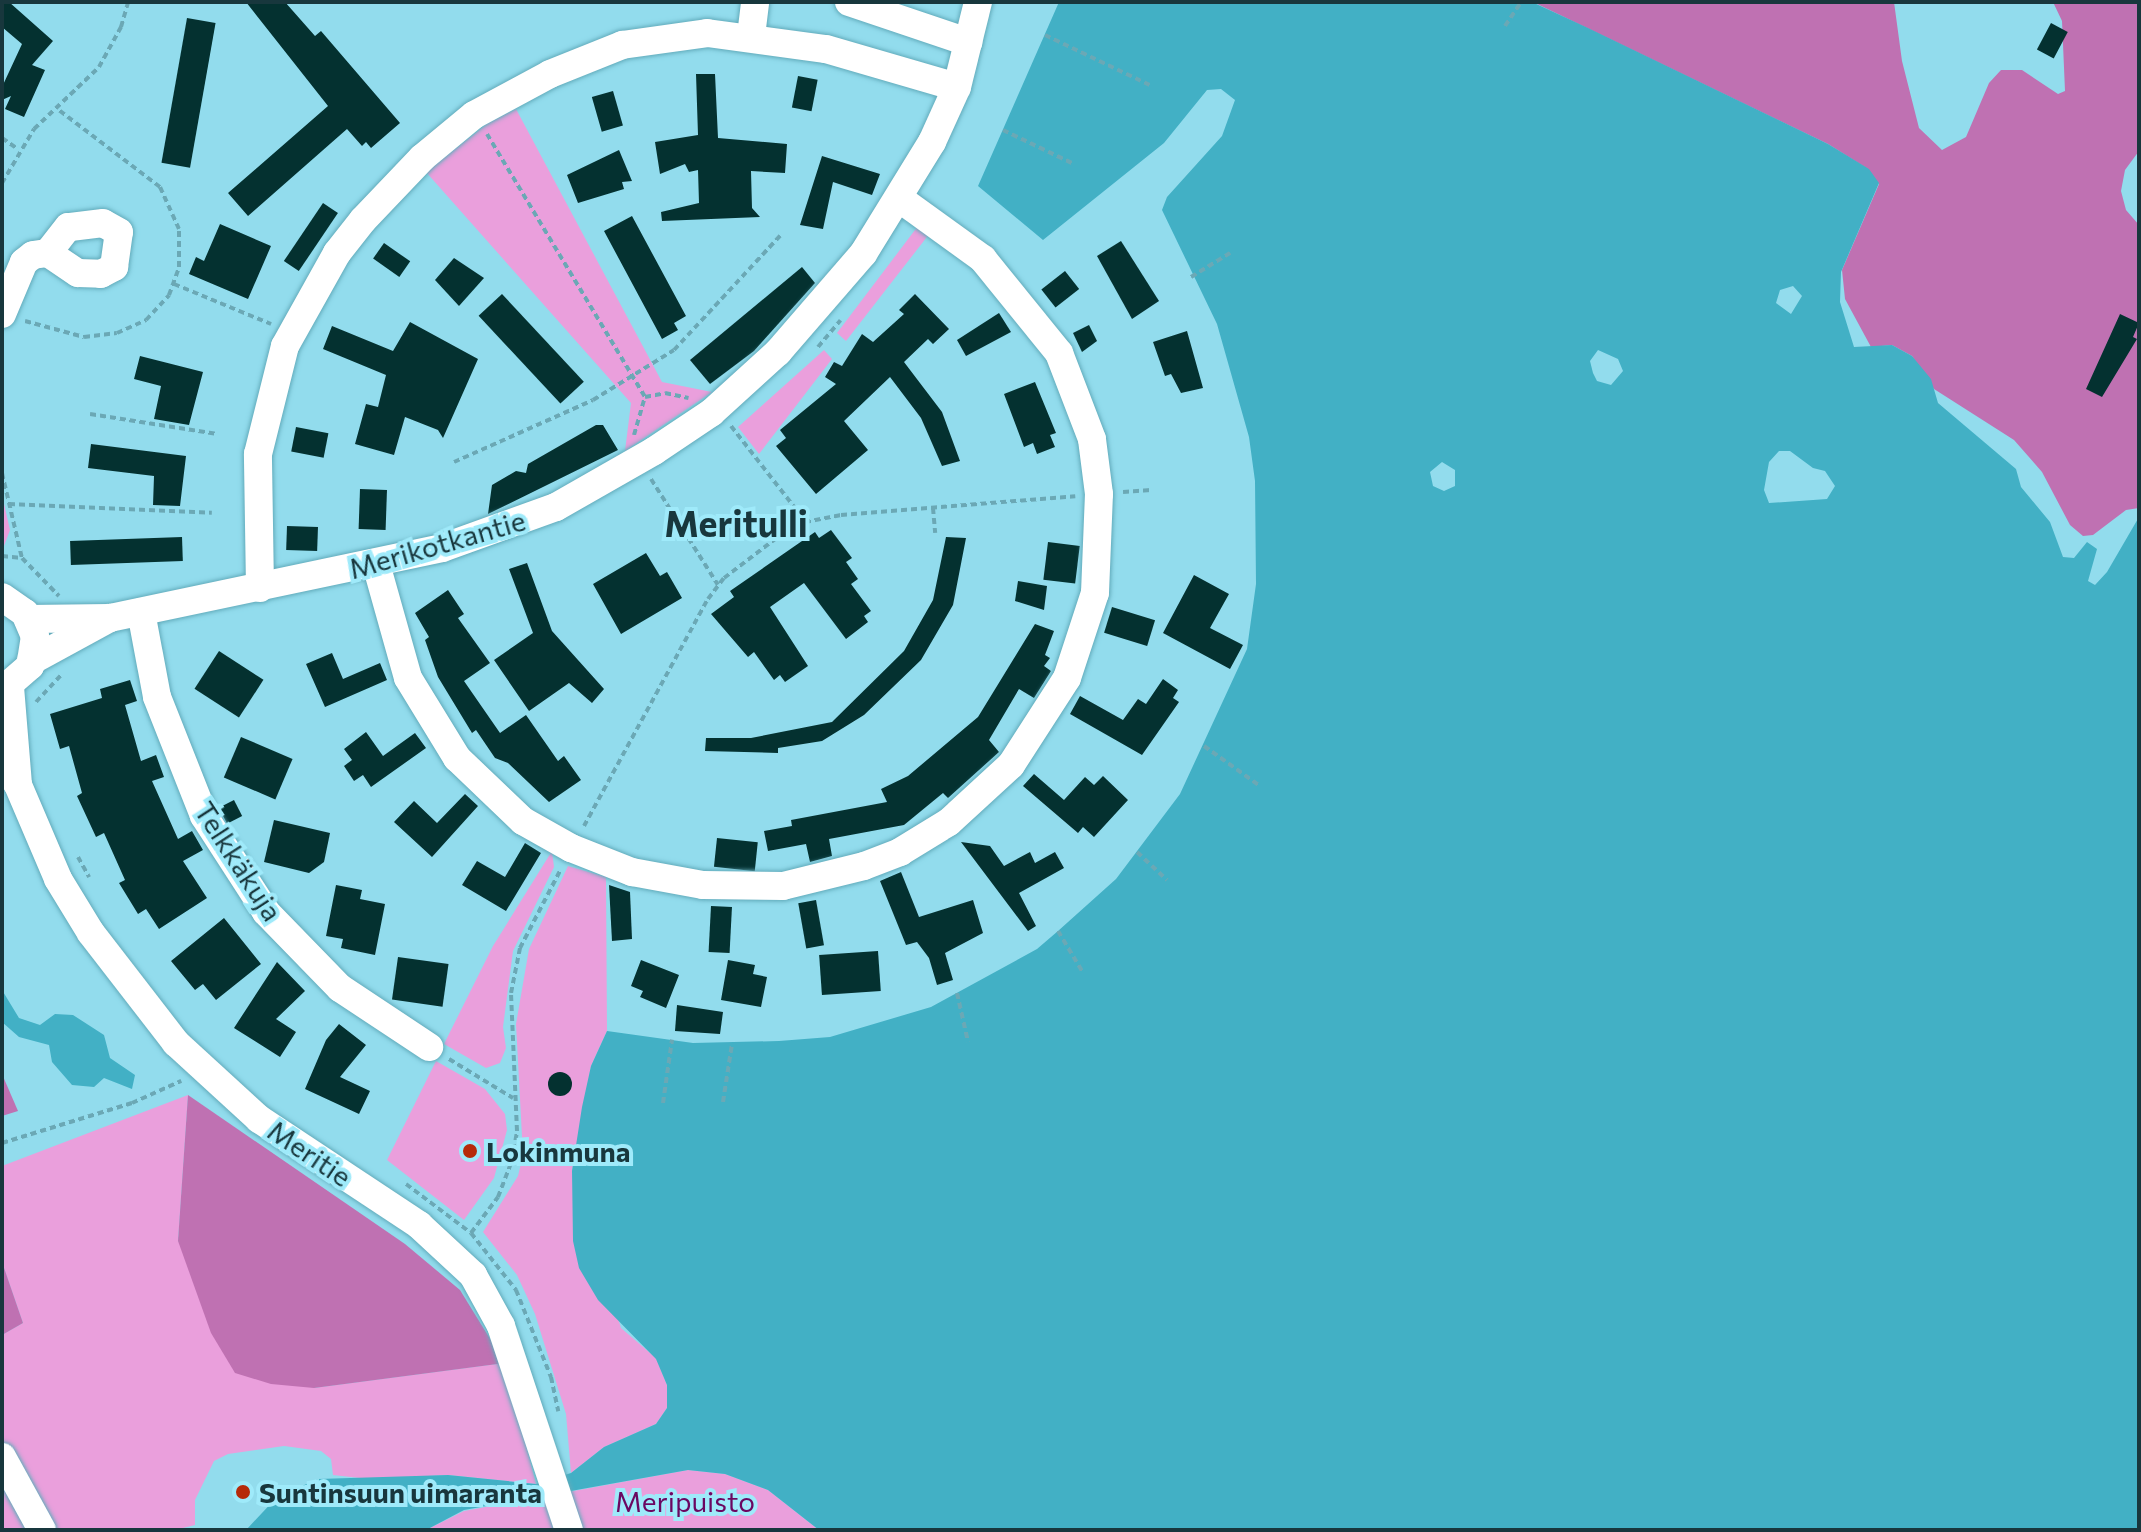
<!DOCTYPE html>
<html>
<head>
<meta charset="utf-8">
<style>
  body { margin:0 }
  #map { position:relative; width:2141px; height:1532px; overflow:hidden; background:#92dced; font-family:Commissioner,sans-serif }
  div>[style] { position:absolute }
  .green>* { inset:0; background:#ea9fdc }
  .forest>* { inset:0; background:#bf71b2 }
  .water>* { inset:0; background:#42b0c5 }
  .building>* { inset:0; background:#043130; transform-origin:0 0 }
  .round { border-radius:50% }
  .path>* { height:4px; margin-top:-2px; transform-origin:0; background:repeating-linear-gradient(90deg,#6ba8b5 0 6px,transparent 0 10px) }
  .roads { filter:drop-shadow(0 0 2px #62abbb) drop-shadow(0 0 2px #62abbb) }
  .minor>* { height:28px; margin:-14px; padding:0 14px; transform-origin:14px; border-radius:14px; background:#fff }
  .dots>* { width:22px; height:22px; translate:-50% -50%; box-sizing:border-box; border:4px solid #9feafa; border-radius:50% }
  span { translate:-50% -50%; white-space:nowrap; text-align:center; line-height:1.15; -webkit-text-stroke:8px #9feafa; paint-order:stroke }
  .street-label { font-size:28px; color:#18373d }
  .poi-label { font-size:28px; color:#18373d; font-weight:700 }
  .left { translate:0 -50%; text-align:left }
  .park-label { font-size:28px; color:#6b0761 }
  .district-label { font-size:36px; color:#18373d; font-weight:700 }
  .frame { position:absolute; inset:0; border:4px solid #18373d; pointer-events:none }
</style>
</head>
<body>
<div id="map">
  <div class="green">
    <i style="clip-path:polygon(516px 109px,662px 382px,712px 392px,625px 451px,631px 403px,426px 172px,487px 124px)"></i>
    <i style="clip-path:polygon(918px 226px,930px 233px,846px 341px,837px 333px)"></i>
    <i style="clip-path:polygon(824px 350px,832px 359px,759px 454px,738px 427px)"></i>
    <i style="clip-path:polygon(2px 495px,10px 530px,4px 546px,2px 537px)"></i>
    <i style="clip-path:polygon(552px 851px,554px 867px,513px 951px,503px 1027px,506px 1048px,500px 1063px,486px 1068px,444px 1044px,493px 946px)"></i>
    <i style="clip-path:polygon(568px 866px,606px 877px,607px 1031px,591px 1066px,572px 1171px,621px 1328px,656px 1358px,667px 1385px,667px 1408px,656px 1424px,604px 1447px,571px 1473px,566px 1414px,535px 1314px,517px 1275px,483px 1232px,518px 1176px,523px 1155px,516px 1024px,529px 949px)"></i>
    <i style="clip-path:polygon(436px 1061px,485px 1089px,505px 1114px,507px 1130px,494px 1178px,464px 1220px,387px 1160px)"></i>
    <i style="clip-path:polygon(188px 1095px,178px 1241px,314px 1388px,505px 1363px,536px 1484px,448px 1475px,369px 1479px,333px 1475px,331px 1459px,321px 1451px,284px 1446px,228px 1454px,214px 1461px,195px 1500px,195px 1525px,175px 1530px,2px 1530px,2px 1335px,23px 1323px,2px 1262px,2px 1166px)"></i>
    <i style="clip-path:polygon(688px 1470px,725px 1474px,768px 1490px,819px 1530px,426px 1530px,464px 1511px)"></i>
  </div>
  <div class="forest">
    <i style="clip-path:polygon(1533px 2px,1894px 2px,1902px 61px,1919px 128px,1942px 150px,1966px 137px,1989px 83px,2001px 70px,2022px 70px,2058px 94px,2065px 91px,2062px 21px,2053px 2px,2139px 2px,2139px 151px,2125px 170px,2121px 191px,2126px 210px,2139px 225px,2139px 508px,2126px 510px,2093px 535px,2083px 536px,2070px 525px,2042px 472px,2014px 440px,1934px 389px,1912px 356px,1892px 345px,1871px 347px,1845px 299px,1842px 270px,1879px 184px,1868px 169px,1828px 144px)"></i>
    <i style="clip-path:polygon(2px 1074px,18px 1111px,2px 1116px)"></i>
    <i style="clip-path:polygon(188px 1095px,405px 1244px,460px 1290px,505px 1363px,314px 1388px,271px 1384px,235px 1373px,211px 1333px,178px 1241px)"></i>
    <i style="clip-path:polygon(2px 1262px,23px 1323px,2px 1335px)"></i>
  </div>
  <div class="water">
    <i style="clip-path:polygon(evenodd,1059px 2px,1532px 2px,1588px 28px,1828px 144px,1869px 169px,1879px 183px,1841px 272px,1840px 302px,1854px 347px,1892px 345px,1912px 356px,1931px 379px,1938px 403px,2016px 469px,2021px 487px,2050px 522px,2063px 557px,2074px 558px,2087px 542px,2097px 549px,2088px 581px,2095px 585px,2107px 572px,2139px 517px,2139px 1530px,819px 1530px,768px 1490px,725px 1474px,688px 1470px,464px 1510px,426px 1530px,246px 1530px,277px 1497px,318px 1479px,448px 1475px,536px 1484px,571px 1473px,604px 1447px,656px 1424px,667px 1408px,667px 1385px,656px 1359px,598px 1300px,579px 1268px,573px 1241px,572px 1171px,582px 1107px,591px 1066px,607px 1031px,693px 1043px,779px 1041px,830px 1037px,931px 1007px,1037px 949px,1058px 931px,1116px 879px,1180px 794px,1247px 649px,1256px 584px,1255px 481px,1249px 437px,1217px 324px,1162px 210px,1167px 197px,1222px 136px,1235px 100px,1221px 89px,1207px 90px,1164px 143px,1043px 240px,978px 186px,1059px 2px,1793px 286px,1802px 296px,1791px 314px,1776px 303px,1780px 290px,1793px 286px,1059px 2px,1598px 350px,1618px 359px,1623px 371px,1611px 385px,1597px 381px,1593px 373px,1590px 361px,1598px 350px,1059px 2px,1779px 451px,1790px 451px,1813px 468px,1825px 471px,1835px 486px,1827px 499px,1769px 503px,1764px 490px,1769px 462px,1779px 451px,1059px 2px,1442px 462px,1455px 470px,1455px 486px,1444px 491px,1433px 486px,1430px 472px,1442px 462px)"></i>
    <i style="clip-path:polygon(2px 990px,19px 1018px,40px 1025px,55px 1014px,73px 1015px,104px 1035px,110px 1058px,135px 1075px,132px 1089px,104px 1078px,94px 1087px,72px 1085px,52px 1062px,49px 1045px,19px 1037px,2px 1022px)"></i>
  </div>
  <div class="building">
    <i style="clip-path:polygon(2px 2px,9px 2px,53px 41px,32px 65px,45px 70px,24px 117px,5px 109px,11px 96px,2px 100px,2px 87px,22px 44px,2px 27px)"></i>
    <i style="clip-path:polygon(246px 2px,285px 2px,315px 36px,321px 31px,400px 123px,371px 148px,366px 142px,362px 146px,347px 129px,248px 216px,228px 193px,328px 106px)"></i>
    <i style="left:187px;top:18px;width:29px;height:147px;rotate:10deg"></i>
    <i style="left:2051px;top:23px;width:19px;height:30px;rotate:28deg"></i>
    <i style="clip-path:polygon(696px 74px,715px 74px,718px 138px,787px 144px,785px 173px,751px 171px,752px 208px,760px 217px,662px 221px,661px 212px,699px 203px,698px 170px,689px 172px,685px 164px,660px 174px,655px 142px,698px 135px)"></i>
    <i style="left:798px;top:76px;width:20px;height:32px;rotate:11deg"></i>
    <i style="left:613px;top:91px;width:36px;height:22px;rotate:74deg"></i>
    <i style="clip-path:polygon(619px 150px,632px 181px,622px 182px,624px 189px,578px 203px,567px 175px)"></i>
    <i style="clip-path:polygon(822px 156px,880px 174px,872px 195px,833px 182px,823px 229px,800px 225px)"></i>
    <i style="left:323px;top:203px;width:18px;height:70px;rotate:34deg"></i>
    <i style="clip-path:polygon(632px 216px,686px 316px,674px 323px,678px 330px,662px 339px,604px 231px)"></i>
    <i style="clip-path:polygon(220px 224px,271px 246px,248px 299px,189px 274px,196px 257px,204px 261px)"></i>
    <i style="clip-path:polygon(1121px 241px,1159px 301px,1132px 319px,1097px 256px)"></i>
    <i style="left:384px;top:243px;width:32px;height:19px;rotate:35deg"></i>
    <i style="clip-path:polygon(454px 258px,484px 278px,459px 306px,435px 280px)"></i>
    <i style="clip-path:polygon(802px 267px,815px 283px,754px 351px,710px 384px,690px 360px)"></i>
    <i style="left:1065px;top:271px;width:23px;height:30px;rotate:52deg"></i>
    <i style="left:502px;top:294px;width:120px;height:32px;rotate:47deg"></i>
    <i style="clip-path:polygon(915px 294px,949px 329px,933px 344px,928px 339px,904px 362px,942px 412px,960px 461px,942px 466px,921px 418px,890px 377px,844px 421px,868px 450px,816px 494px,776px 446px,786px 438px,780px 430px,836px 384px,825px 377px,834px 362px,842px 366px,862px 334px,873px 342px,904px 314px,899px 310px)"></i>
    <i style="clip-path:polygon(999px 313px,1011px 332px,966px 356px,957px 340px)"></i>
    <i style="clip-path:polygon(2120px 314px,2139px 323px,2133px 337px,2137px 339px,2102px 397px,2086px 389px)"></i>
    <i style="clip-path:polygon(410px 322px,478px 359px,443px 438px,438px 430px,405px 417px,394px 455px,355px 444px,366px 404px,378px 407px,386px 375px,323px 349px,332px 326px,393px 351px)"></i>
    <i style="clip-path:polygon(1089px 325px,1097px 341px,1082px 352px,1073px 333px)"></i>
    <i style="clip-path:polygon(1187px 331px,1203px 388px,1181px 393px,1171px 374px,1165px 376px,1153px 342px)"></i>
    <i style="clip-path:polygon(140px 356px,203px 372px,189px 425px,154px 419px,161px 386px,134px 379px)"></i>
    <i style="clip-path:polygon(1035px 382px,1056px 433px,1050px 435px,1055px 447px,1037px 454px,1033px 443px,1024px 447px,1004px 394px)"></i>
    <i style="clip-path:polygon(596px 425px,603px 425px,618px 450px,488px 514px,492px 485px,516px 471px,526px 473px,528px 464px)"></i>
    <i style="left:296px;top:427px;width:33px;height:25px;rotate:11deg"></i>
    <i style="clip-path:polygon(91px 444px,186px 456px,180px 506px,153px 505px,154px 476px,88px 468px)"></i>
    <i style="left:360px;top:489px;width:27px;height:40px;rotate:2deg"></i>
    <i style="left:287px;top:526px;width:31px;height:24px;rotate:2deg"></i>
    <i style="clip-path:polygon(831px 530px,852px 558px,846px 562px,858px 579px,851px 584px,871px 611px,864px 616px,868px 622px,846px 639px,804px 583px,770px 607px,808px 666px,785px 682px,780px 675px,774px 680px,754px 652px,748px 657px,711px 614px,734px 597px,730px 591px,815px 532px,819px 538px)"></i>
    <i style="left:182px;top:537px;width:24px;height:112px;rotate:88deg"></i>
    <i style="clip-path:polygon(946px 537px,966px 538px,953px 605px,921px 660px,864px 715px,822px 741px,778px 748px,778px 753px,705px 751px,706px 738px,751px 738px,832px 722px,904px 651px,933px 600px)"></i>
    <i style="left:1048px;top:542px;width:32px;height:38px;rotate:7deg"></i>
    <i style="clip-path:polygon(646px 553px,660px 576px,667px 572px,682px 598px,621px 634px,593px 584px)"></i>
    <i style="clip-path:polygon(527px 563px,552px 631px,604px 689px,592px 703px,569px 683px,529px 711px,494px 660px,533px 633px,509px 569px)"></i>
    <i style="clip-path:polygon(1194px 575px,1229px 594px,1210px 628px,1243px 645px,1230px 669px,1163px 633px)"></i>
    <i style="clip-path:polygon(1018px 581px,1047px 586px,1044px 610px,1015px 601px)"></i>
    <i style="clip-path:polygon(448px 590px,464px 614px,458px 618px,490px 663px,464px 681px,500px 733px,526px 715px,558px 761px,564px 756px,581px 780px,549px 802px,508px 763px,495px 758px,476px 730px,472px 733px,438px 677px,425px 640px,429px 637px,415px 613px)"></i>
    <i style="left:1112px;top:607px;width:45px;height:27px;rotate:17deg"></i>
    <i style="clip-path:polygon(1035px 624px,1054px 631px,1045px 655px,1050px 658px,1044px 666px,1051px 671px,1034px 698px,1019px 689px,989px 740px,999px 752px,948px 798px,943px 793px,904px 825px,829px 839px,832px 856px,810px 862px,806px 844px,768px 851px,764px 831px,792px 826px,791px 820px,887px 802px,881px 789px,908px 776px,978px 717px)"></i>
    <i style="left:219px;top:651px;width:53px;height:45px;rotate:33deg"></i>
    <i style="clip-path:polygon(332px 653px,343px 679px,380px 663px,387px 680px,325px 707px,306px 664px)"></i>
    <i style="clip-path:polygon(1163px 679px,1178px 690px,1173px 698px,1179px 702px,1142px 755px,1070px 714px,1080px 696px,1123px 720px,1138px 699px,1146px 704px)"></i>
    <i style="clip-path:polygon(130px 680px,137px 701px,125px 705px,141px 761px,156px 755px,164px 777px,152px 781px,178px 839px,192px 831px,203px 850px,183px 861px,207px 898px,159px 929px,146px 909px,138px 914px,119px 883px,125px 880px,104px 833px,96px 837px,77px 796px,82px 793px,69px 746px,60px 749px,50px 714px,102px 698px,100px 689px)"></i>
    <i style="clip-path:polygon(366px 732px,383px 756px,415px 733px,426px 748px,371px 787px,363px 775px,354px 781px,344px 766px,352px 760px,344px 749px)"></i>
    <i style="left:241px;top:737px;width:56px;height:44px;rotate:23deg"></i>
    <i style="clip-path:polygon(1034px 774px,1064px 800px,1085px 777px,1094px 785px,1103px 776px,1128px 800px,1094px 837px,1083px 827px,1078px 833px,1023px 786px)"></i>
    <i style="clip-path:polygon(465px 794px,478px 806px,432px 857px,394px 822px,414px 801px,437px 823px)"></i>
    <i style="left:234px;top:800px;width:18px;height:17px;rotate:63deg"></i>
    <i style="clip-path:polygon(274px 820px,330px 833px,324px 862px,309px 873px,264px 862px)"></i>
    <i style="left:717px;top:838px;width:41px;height:29px;rotate:6deg"></i>
    <i style="clip-path:polygon(961px 842px,990px 846px,1004px 866px,1030px 852px,1035px 863px,1055px 852px,1064px 868px,1019px 893px,1036px 926px,1028px 931px)"></i>
    <i style="clip-path:polygon(525px 843px,541px 853px,506px 911px,462px 885px,477px 861px,505px 877px)"></i>
    <i style="clip-path:polygon(901px 872px,919px 917px,973px 900px,983px 933px,945px 953px,953px 980px,937px 985px,929px 958px,917px 942px,906px 945px,880px 881px)"></i>
    <i style="clip-path:polygon(336px 885px,362px 890px,360px 899px,385px 904px,375px 955px,341px 948px,343px 939px,326px 936px)"></i>
    <i style="clip-path:polygon(609px 885px,630px 892px,632px 939px,612px 941px)"></i>
    <i style="left:816px;top:900px;width:46px;height:18px;rotate:80deg"></i>
    <i style="left:711px;top:906px;width:21px;height:46px;rotate:3deg"></i>
    <i style="clip-path:polygon(224px 918px,261px 964px,216px 1000px,203px 984px,195px 990px,171px 961px)"></i>
    <i style="left:878px;top:951px;width:40px;height:59px;rotate:86deg"></i>
    <i style="left:398px;top:957px;width:51px;height:43px;rotate:8deg"></i>
    <i style="clip-path:polygon(641px 960px,679px 975px,666px 1008px,640px 997px,643px 991px,631px 986px)"></i>
    <i style="clip-path:polygon(728px 960px,755px 965px,753px 974px,767px 977px,761px 1007px,721px 1000px)"></i>
    <i style="clip-path:polygon(277px 962px,305px 991px,276px 1019px,296px 1032px,280px 1057px,234px 1028px)"></i>
    <i style="clip-path:polygon(677px 1005px,723px 1012px,720px 1034px,675px 1031px)"></i>
    <i style="clip-path:polygon(339px 1024px,366px 1045px,340px 1077px,370px 1091px,359px 1114px,305px 1089px,326px 1040px)"></i>
    <i class="round" style="left:548px;top:1072px;width:24px;height:24px"></i>
  </div>
  <div class="path">
    <i style="left:1505px;top:26px;width:29px;rotate:-56deg"></i>
    <i style="left:1045px;top:35px;width:116px;rotate:25.5deg"></i>
    <i style="left:1003px;top:130px;width:79px;rotate:25.6deg"></i>
    <i style="left:487px;top:134px;width:307px;rotate:59deg"></i>
    <i style="left:645px;top:397px;width:20px;rotate:-11deg"></i>
    <i style="left:665px;top:393px;width:24px;rotate:12deg"></i>
    <i style="left:2px;top:138px;width:19px;rotate:35deg"></i>
    <i style="left:2px;top:183px;width:63px;rotate:-59.3deg"></i>
    <i style="left:34px;top:129px;width:90px;rotate:-43.6deg"></i>
    <i style="left:99px;top:67px;width:46px;rotate:-61.2deg"></i>
    <i style="left:121px;top:27px;width:26px;rotate:-74deg"></i>
    <i style="left:1191px;top:277px;width:46px;rotate:-31.6deg"></i>
    <i style="left:174px;top:284px;width:105px;rotate:22.4deg"></i>
    <i style="left:25px;top:321px;width:61px;rotate:15.2deg"></i>
    <i style="left:84px;top:337px;width:33px;rotate:-7deg"></i>
    <i style="left:117px;top:333px;width:32px;rotate:-24deg"></i>
    <i style="left:146px;top:320px;width:34px;rotate:-47deg"></i>
    <i style="left:169px;top:295px;width:30px;rotate:-70deg"></i>
    <i style="left:179px;top:267px;width:38px;rotate:-90deg"></i>
    <i style="left:179px;top:229px;width:46px;rotate:-114.3deg"></i>
    <i style="left:160px;top:187px;width:127px;rotate:-142.7deg"></i>
    <i style="left:818px;top:347px;width:35px;rotate:-50deg"></i>
    <i style="left:90px;top:414px;width:129px;rotate:8.9deg"></i>
    <i style="left:731px;top:426px;width:122px;rotate:52deg"></i>
    <i style="left:634px;top:435px;width:40px;rotate:-74deg"></i>
    <i style="left:454px;top:462px;width:152px;rotate:-24deg"></i>
    <i style="left:593px;top:400px;width:95px;rotate:-31.7deg"></i>
    <i style="left:674px;top:350px;width:156px;rotate:-47.1deg"></i>
    <i style="left:2px;top:473px;width:87px;rotate:76.8deg"></i>
    <i style="left:22px;top:558px;width:53px;rotate:45.8deg"></i>
    <i style="left:651px;top:479px;width:125px;rotate:57.7deg"></i>
    <i style="left:1123px;top:492px;width:28px;rotate:-4deg"></i>
    <i style="left:9px;top:504px;width:203px;rotate:2.5deg"></i>
    <i style="left:933px;top:508px;width:25px;rotate:85deg"></i>
    <i style="left:2px;top:556px;width:20px;rotate:6deg"></i>
    <i style="left:36px;top:702px;width:38px;rotate:-47deg"></i>
    <i style="left:1204px;top:746px;width:69px;rotate:35.5deg"></i>
    <i style="left:584px;top:826px;width:259px;rotate:-61.4deg"></i>
    <i style="left:708px;top:599px;width:26px;rotate:-53deg"></i>
    <i style="left:724px;top:578px;width:89px;rotate:-37.3deg"></i>
    <i style="left:795px;top:524px;width:47px;rotate:-11.1deg"></i>
    <i style="left:841px;top:515px;width:235px;rotate:-4.6deg"></i>
    <i style="left:1137px;top:852px;width:41px;rotate:43deg"></i>
    <i style="left:78px;top:857px;width:23px;rotate:61deg"></i>
    <i style="left:1058px;top:931px;width:47px;rotate:59deg"></i>
    <i style="left:957px;top:993px;width:50px;rotate:77.3deg"></i>
    <i style="left:449px;top:1059px;width:75px;rotate:31.4deg"></i>
    <i style="left:723px;top:1102px;width:59px;rotate:-81.2deg"></i>
    <i style="left:663px;top:1103px;width:64px;rotate:-81.9deg"></i>
    <i style="left:2px;top:1143px;width:136px;rotate:-17.1deg"></i>
    <i style="left:132px;top:1103px;width:54px;rotate:-24.2deg"></i>
    <i style="left:406px;top:1184px;width:81px;rotate:37deg"></i>
    <i style="left:471px;top:1233px;width:73px;rotate:51.7deg"></i>
    <i style="left:516px;top:1290px;width:94px;rotate:68.1deg"></i>
    <i style="left:551px;top:1377px;width:35px;rotate:78deg"></i>
    <i style="left:471px;top:1233px;width:45px;rotate:-53.1deg"></i>
    <i style="left:498px;top:1197px;width:40px;rotate:-69deg"></i>
    <i style="left:512px;top:1160px;width:29px;rotate:-80deg"></i>
    <i style="left:517px;top:1131px;width:138px;rotate:-92.5deg"></i>
    <i style="left:511px;top:993px;width:46px;rotate:-78.7deg"></i>
    <i style="left:520px;top:948px;width:89px;rotate:-62.6deg"></i>
  </div>
  <div class="roads">
    <div class="minor">
      <i style="left:849px;top:2px;width:126px;rotate:18.6deg"></i>
      <i style="left:751px;top:36px;width:34px;rotate:-83deg"></i>
      <i style="left:2px;top:314px;width:56px;rotate:-67.1deg"></i>
      <i style="left:24px;top:262px;width:11px;rotate:-38deg"></i>
      <i style="left:33px;top:255px;width:15px;rotate:-8deg"></i>
      <i style="left:48px;top:253px;width:36px;rotate:34deg"></i>
      <i style="left:78px;top:273px;width:23px;rotate:2deg"></i>
      <i style="left:101px;top:274px;width:15px;rotate:-28deg"></i>
      <i style="left:114px;top:267px;width:35px;rotate:-82deg"></i>
      <i style="left:119px;top:232px;width:18px;rotate:-151deg"></i>
      <i style="left:103px;top:223px;width:35px;rotate:173deg"></i>
      <i style="left:68px;top:227px;width:33px;rotate:128deg"></i>
      <i style="left:376px;top:564px;width:118px;rotate:74.3deg"></i>
      <i style="left:408px;top:678px;width:94px;rotate:58.5deg"></i>
      <i style="left:457px;top:758px;width:91px;rotate:43.7deg"></i>
      <i style="left:523px;top:821px;width:55px;rotate:29.4deg"></i>
      <i style="left:571px;top:848px;width:66px;rotate:21.5deg"></i>
      <i style="left:632px;top:872px;width:72px;rotate:10.4deg"></i>
      <i style="left:703px;top:885px;width:80px;rotate:0.7deg"></i>
      <i style="left:783px;top:886px;width:83px;rotate:-13.9deg"></i>
      <i style="left:864px;top:866px;width:39px;rotate:-21deg"></i>
      <i style="left:900px;top:852px;width:57px;rotate:-31.5deg"></i>
      <i style="left:949px;top:822px;width:84px;rotate:-42.6deg"></i>
      <i style="left:1011px;top:765px;width:103px;rotate:-57.2deg"></i>
      <i style="left:1067px;top:678px;width:89px;rotate:-71.8deg"></i>
      <i style="left:1095px;top:593px;width:99px;rotate:-87.7deg"></i>
      <i style="left:1099px;top:494px;width:55px;rotate:-97.3deg"></i>
      <i style="left:1092px;top:439px;width:92px;rotate:-111deg"></i>
      <i style="left:1059px;top:353px;width:121px;rotate:-129deg"></i>
      <i style="left:983px;top:259px;width:102px;rotate:-144.1deg"></i>
      <i style="left:260px;top:588px;width:134px;rotate:-90.9deg"></i>
      <i style="left:258px;top:454px;width:111px;rotate:-76deg"></i>
      <i style="left:285px;top:346px;width:107px;rotate:-60.8deg"></i>
      <i style="left:337px;top:253px;width:42px;rotate:-51.8deg"></i>
      <i style="left:363px;top:220px;width:86px;rotate:-46.4deg"></i>
      <i style="left:422px;top:158px;width:67px;rotate:-39.6deg"></i>
      <i style="left:474px;top:115px;width:86px;rotate:-28.3deg"></i>
      <i style="left:550px;top:74px;width:78px;rotate:-21.9deg"></i>
      <i style="left:622px;top:45px;width:86px;rotate:-8deg"></i>
      <i style="left:707px;top:33px;width:120px;rotate:7.7deg"></i>
      <i style="left:826px;top:49px;width:136px;rotate:16.2deg"></i>
      <i style="left:2px;top:597px;width:28px;rotate:35deg"></i>
      <i style="left:25px;top:613px;width:25px;rotate:67deg"></i>
      <i style="left:35px;top:636px;width:30px;rotate:99deg"></i>
      <i style="left:30px;top:666px;width:37px;rotate:139deg"></i>
      <i style="left:141px;top:612px;width:86px;rotate:79.3deg"></i>
      <i style="left:157px;top:697px;width:128px;rotate:68.4deg"></i>
      <i style="left:204px;top:816px;width:114px;rotate:57.1deg"></i>
      <i style="left:266px;top:912px;width:106px;rotate:45.8deg"></i>
      <i style="left:340px;top:988px;width:107px;rotate:33.5deg"></i>
      <i style="left:28px;top:619px;width:82px;rotate:-0.7deg"></i>
      <i style="left:110px;top:618px;width:339px;rotate:-11.9deg"></i>
      <i style="left:442px;top:548px;width:121px;rotate:-19.8deg"></i>
      <i style="left:556px;top:507px;width:113px;rotate:-29.7deg"></i>
      <i style="left:654px;top:451px;width:69px;rotate:-33.7deg"></i>
      <i style="left:711px;top:413px;width:91px;rotate:-42.3deg"></i>
      <i style="left:778px;top:352px;width:130px;rotate:-49.1deg"></i>
      <i style="left:863px;top:254px;width:132px;rotate:-58.4deg"></i>
      <i style="left:932px;top:142px;width:60px;rotate:-65.6deg"></i>
      <i style="left:957px;top:87px;width:88px;rotate:-76.1deg"></i>
      <i style="left:31px;top:661px;width:90px;rotate:-28.6deg"></i>
      <i style="left:10px;top:687px;width:97px;rotate:85.3deg"></i>
      <i style="left:2px;top:762px;width:28px;rotate:55deg"></i>
      <i style="left:18px;top:785px;width:102px;rotate:66.9deg"></i>
      <i style="left:58px;top:879px;width:63px;rotate:58.6deg"></i>
      <i style="left:91px;top:933px;width:139px;rotate:52.3deg"></i>
      <i style="left:176px;top:1043px;width:113px;rotate:42.5deg"></i>
      <i style="left:259px;top:1119px;width:192px;rotate:33.5deg"></i>
      <i style="left:419px;top:1225px;width:74px;rotate:42.8deg"></i>
      <i style="left:473px;top:1275px;width:58px;rotate:61.2deg"></i>
      <i style="left:501px;top:1326px;width:215px;rotate:71.6deg"></i>
      <i style="left:2px;top:1457px;width:83px;rotate:61.3deg"></i>
    </div>
  </div>
  <div class="dots">
    <i style="left:470px;top:1151px;background:#b62a0a"></i>
    <i style="left:243px;top:1492px;background:#b62a0a"></i>
  </div>
  <div class="street-label">
    <span style="left:437px;top:544px;rotate:-16deg">Merikotkantie</span>
    <span style="left:239px;top:861px;rotate:57deg">Telkkäkuja</span>
    <span style="left:310px;top:1153px;rotate:34deg">Meritie</span>
  </div>
  <div class="poi-label">
    <span class="left" style="left:486px;top:1151px">Lokinmuna</span>
    <span class="left" style="left:259px;top:1492px">Suntinsuun uimaranta</span>
  </div>
  <div class="park-label">
    <span style="left:685px;top:1501px">Meripuisto</span>
  </div>
  <div class="district-label">
    <span style="left:736px;top:523px">Meritulli</span>
  </div>
  <div class="frame"></div>
</div>
</body>
</html>
